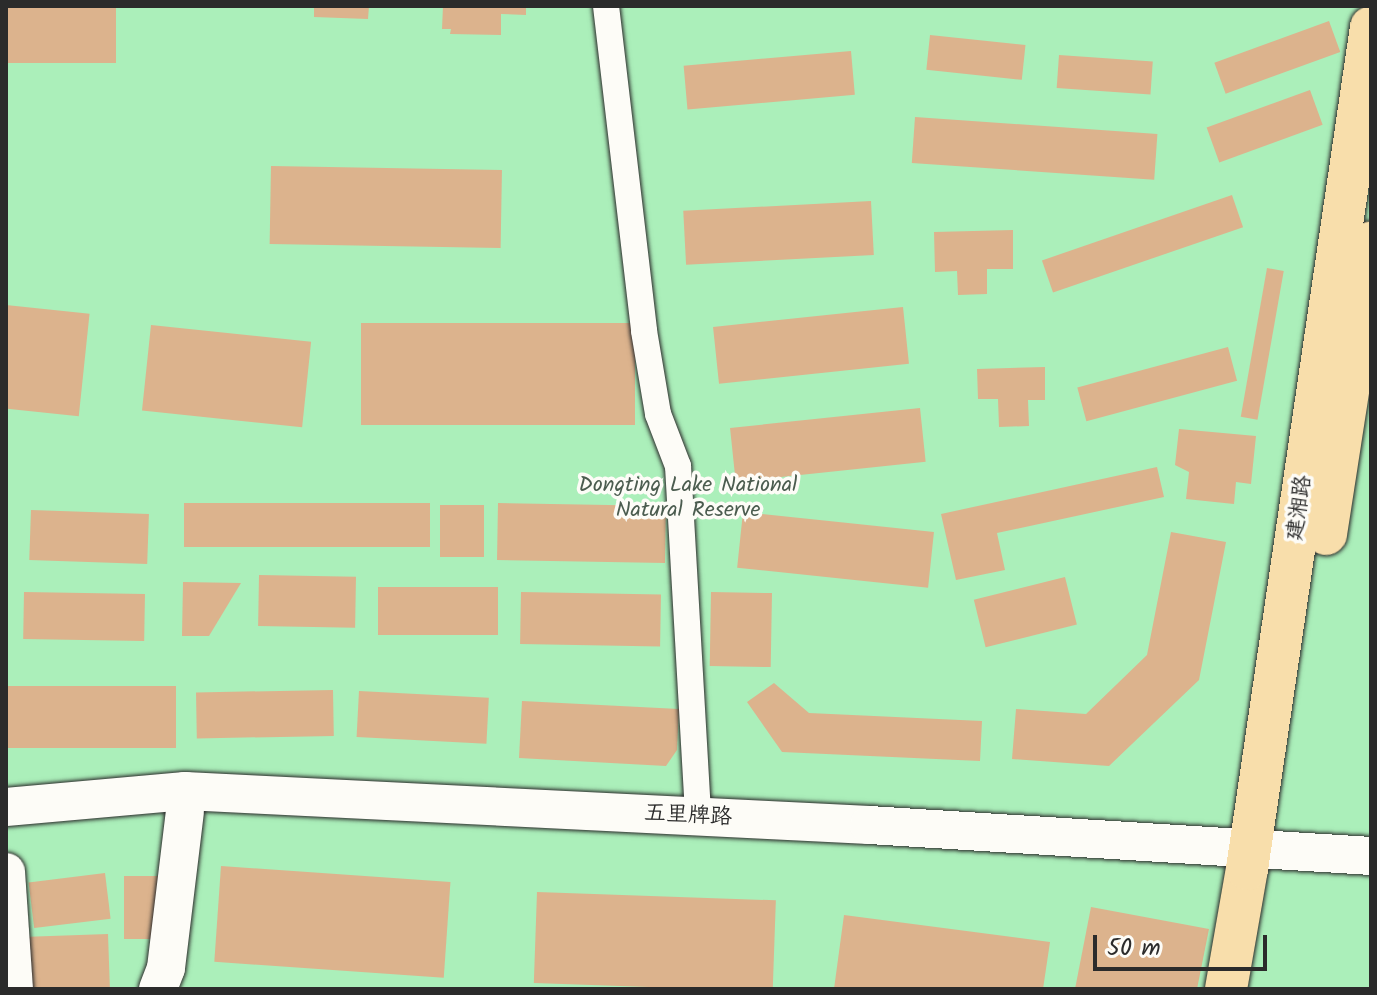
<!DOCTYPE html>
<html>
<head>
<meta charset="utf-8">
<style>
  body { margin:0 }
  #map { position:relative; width:1377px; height:995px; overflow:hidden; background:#fdfcf7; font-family:Kalam,"LXGW WenKai TC",sans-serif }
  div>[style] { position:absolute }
  .green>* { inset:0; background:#abefba; transform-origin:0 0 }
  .building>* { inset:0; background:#dcb38d; transform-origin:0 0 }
  .roads { filter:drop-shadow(0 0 2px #2b2b2b) drop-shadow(0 0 2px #2b2b2b) }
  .minor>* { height:26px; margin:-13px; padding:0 13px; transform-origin:13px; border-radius:13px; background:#fdfcf7 }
  .secondary>* { height:38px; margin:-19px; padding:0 19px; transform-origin:19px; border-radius:19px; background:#fdfcf7 }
  .primary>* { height:42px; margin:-21px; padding:0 21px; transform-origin:21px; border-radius:21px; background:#f8deab }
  span { translate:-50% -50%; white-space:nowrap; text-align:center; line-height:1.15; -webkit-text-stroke:7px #fdfcf7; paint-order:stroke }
  .park-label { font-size:22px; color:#4b5c4f }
  .street-label { font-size:22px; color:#2b2b2b }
  .frame { position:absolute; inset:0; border:8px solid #2b2b2b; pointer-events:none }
  .scale { position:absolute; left:1093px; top:935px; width:174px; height:36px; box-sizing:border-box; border:4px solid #2b2b2b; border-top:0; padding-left:10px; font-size:24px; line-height:28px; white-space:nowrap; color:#2b2b2b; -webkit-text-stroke:6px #fdfcf7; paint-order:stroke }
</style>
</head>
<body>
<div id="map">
  <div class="green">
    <i style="left:6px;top:6px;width:1365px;height:983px"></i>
  </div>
  <div class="building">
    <i style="left:6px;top:6px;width:110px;height:57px"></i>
    <i style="clip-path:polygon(314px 6px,369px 6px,368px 19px,314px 17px)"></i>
    <i style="clip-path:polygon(443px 6px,526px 6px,526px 15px,501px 14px,501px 35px,450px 34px,451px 29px,442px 29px)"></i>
    <i style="left:1329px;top:21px;width:33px;height:122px;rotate:70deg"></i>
    <i style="left:930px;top:35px;width:96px;height:35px;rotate:6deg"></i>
    <i style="left:851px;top:51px;width:44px;height:168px;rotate:85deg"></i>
    <i style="left:1059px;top:55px;width:94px;height:33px;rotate:4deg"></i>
    <i style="left:1310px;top:90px;width:37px;height:110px;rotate:70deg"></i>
    <i style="left:915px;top:117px;width:243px;height:46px;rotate:4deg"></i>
    <i style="left:271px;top:166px;width:231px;height:78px;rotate:1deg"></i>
    <i style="left:1232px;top:195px;width:34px;height:201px;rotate:71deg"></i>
    <i style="left:871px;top:201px;width:54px;height:188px;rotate:87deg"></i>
    <i style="clip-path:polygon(1013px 230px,1013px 269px,987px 269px,987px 294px,958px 295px,957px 271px,935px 272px,934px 232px)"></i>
    <i style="left:1267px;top:268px;width:17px;height:151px;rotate:10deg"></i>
    <i style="left:6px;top:305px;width:84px;height:103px;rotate:6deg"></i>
    <i style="left:903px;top:307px;width:57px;height:191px;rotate:84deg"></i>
    <i style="left:361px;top:323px;width:274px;height:102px"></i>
    <i style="left:151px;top:325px;width:161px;height:86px;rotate:6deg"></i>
    <i style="left:1228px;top:347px;width:35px;height:156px;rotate:75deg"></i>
    <i style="clip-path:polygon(1045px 367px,1045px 400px,1028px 400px,1029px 426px,999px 427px,998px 399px,978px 399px,977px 369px)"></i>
    <i style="left:920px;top:408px;width:54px;height:191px;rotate:84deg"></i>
    <i style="clip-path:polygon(1179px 429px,1256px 436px,1251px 484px,1236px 482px,1234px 504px,1186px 499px,1189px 472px,1175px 465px)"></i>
    <i style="clip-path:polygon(1157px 467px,1164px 497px,997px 533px,1005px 570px,956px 580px,941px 514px)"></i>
    <i style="left:184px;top:503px;width:246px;height:44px"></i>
    <i style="left:498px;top:503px;width:168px;height:57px;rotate:1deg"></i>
    <i style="left:484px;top:505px;width:52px;height:44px;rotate:90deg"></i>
    <i style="left:31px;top:510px;width:118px;height:50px;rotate:2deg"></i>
    <i style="left:743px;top:512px;width:192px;height:56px;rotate:6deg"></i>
    <i style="clip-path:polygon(1171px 532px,1226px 542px,1199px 680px,1109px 766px,1012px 759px,1016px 709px,1086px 714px,1147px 655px)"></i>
    <i style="left:259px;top:575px;width:97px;height:51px;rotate:1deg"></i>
    <i style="left:1065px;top:577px;width:49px;height:94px;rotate:76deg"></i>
    <i style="clip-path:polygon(183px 582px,241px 583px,209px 636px,182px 636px)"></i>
    <i style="left:378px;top:587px;width:120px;height:48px"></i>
    <i style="left:24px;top:592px;width:121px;height:47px;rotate:1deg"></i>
    <i style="left:521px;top:592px;width:140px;height:52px;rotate:1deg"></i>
    <i style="left:711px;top:592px;width:61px;height:74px;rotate:1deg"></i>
    <i style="clip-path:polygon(774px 683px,809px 713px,982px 721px,980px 761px,782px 752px,747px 702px)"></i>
    <i style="left:6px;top:686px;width:170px;height:62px"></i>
    <i style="left:333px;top:690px;width:46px;height:137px;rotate:89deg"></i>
    <i style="left:359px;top:691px;width:130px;height:46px;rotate:3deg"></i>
    <i style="clip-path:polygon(522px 701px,679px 709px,677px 750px,666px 766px,519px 758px)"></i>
    <i style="left:221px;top:866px;width:230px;height:96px;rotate:4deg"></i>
    <i style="left:105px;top:873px;width:46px;height:77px;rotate:83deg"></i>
    <i style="left:124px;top:876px;width:37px;height:63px"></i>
    <i style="left:537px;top:892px;width:239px;height:91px;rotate:2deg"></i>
    <i style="clip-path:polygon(1091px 907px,1209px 929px,1197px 989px,1075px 989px)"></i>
    <i style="clip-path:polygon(844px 915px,1050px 942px,1043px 989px,834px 989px)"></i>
    <i style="left:108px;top:934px;width:55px;height:86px;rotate:88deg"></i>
  </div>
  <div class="roads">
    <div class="minor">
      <i style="left:606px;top:6px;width:327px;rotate:83.3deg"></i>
      <i style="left:644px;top:331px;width:84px;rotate:80.4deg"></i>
      <i style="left:658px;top:414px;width:56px;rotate:69deg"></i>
      <i style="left:678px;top:466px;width:352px;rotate:86.7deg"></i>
    </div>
    <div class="secondary">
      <i style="left:6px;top:807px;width:180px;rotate:-5.1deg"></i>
      <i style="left:185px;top:791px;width:685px;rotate:2.85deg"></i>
      <i style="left:869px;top:825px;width:503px;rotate:3.53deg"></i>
      <i style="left:6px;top:872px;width:117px;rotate:86.1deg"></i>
      <i style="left:158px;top:989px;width:22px;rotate:-69deg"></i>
      <i style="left:166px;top:968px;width:157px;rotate:-83.1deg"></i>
    </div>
    <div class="primary">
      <i style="left:1326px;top:534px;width:295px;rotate:-81.2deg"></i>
      <i style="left:1226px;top:989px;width:122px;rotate:-80.1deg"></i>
      <i style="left:1247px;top:869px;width:851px;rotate:-81.62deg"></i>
    </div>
  </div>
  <div class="park-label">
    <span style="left:688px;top:498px">Dongting Lake National<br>Natural Reserve</span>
  </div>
  <div class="street-label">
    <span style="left:1300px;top:508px;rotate:-82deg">建湘路</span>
    <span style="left:688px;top:816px;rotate:3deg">五里牌路</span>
  </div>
  <div class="frame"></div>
  <div class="scale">50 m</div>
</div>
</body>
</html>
